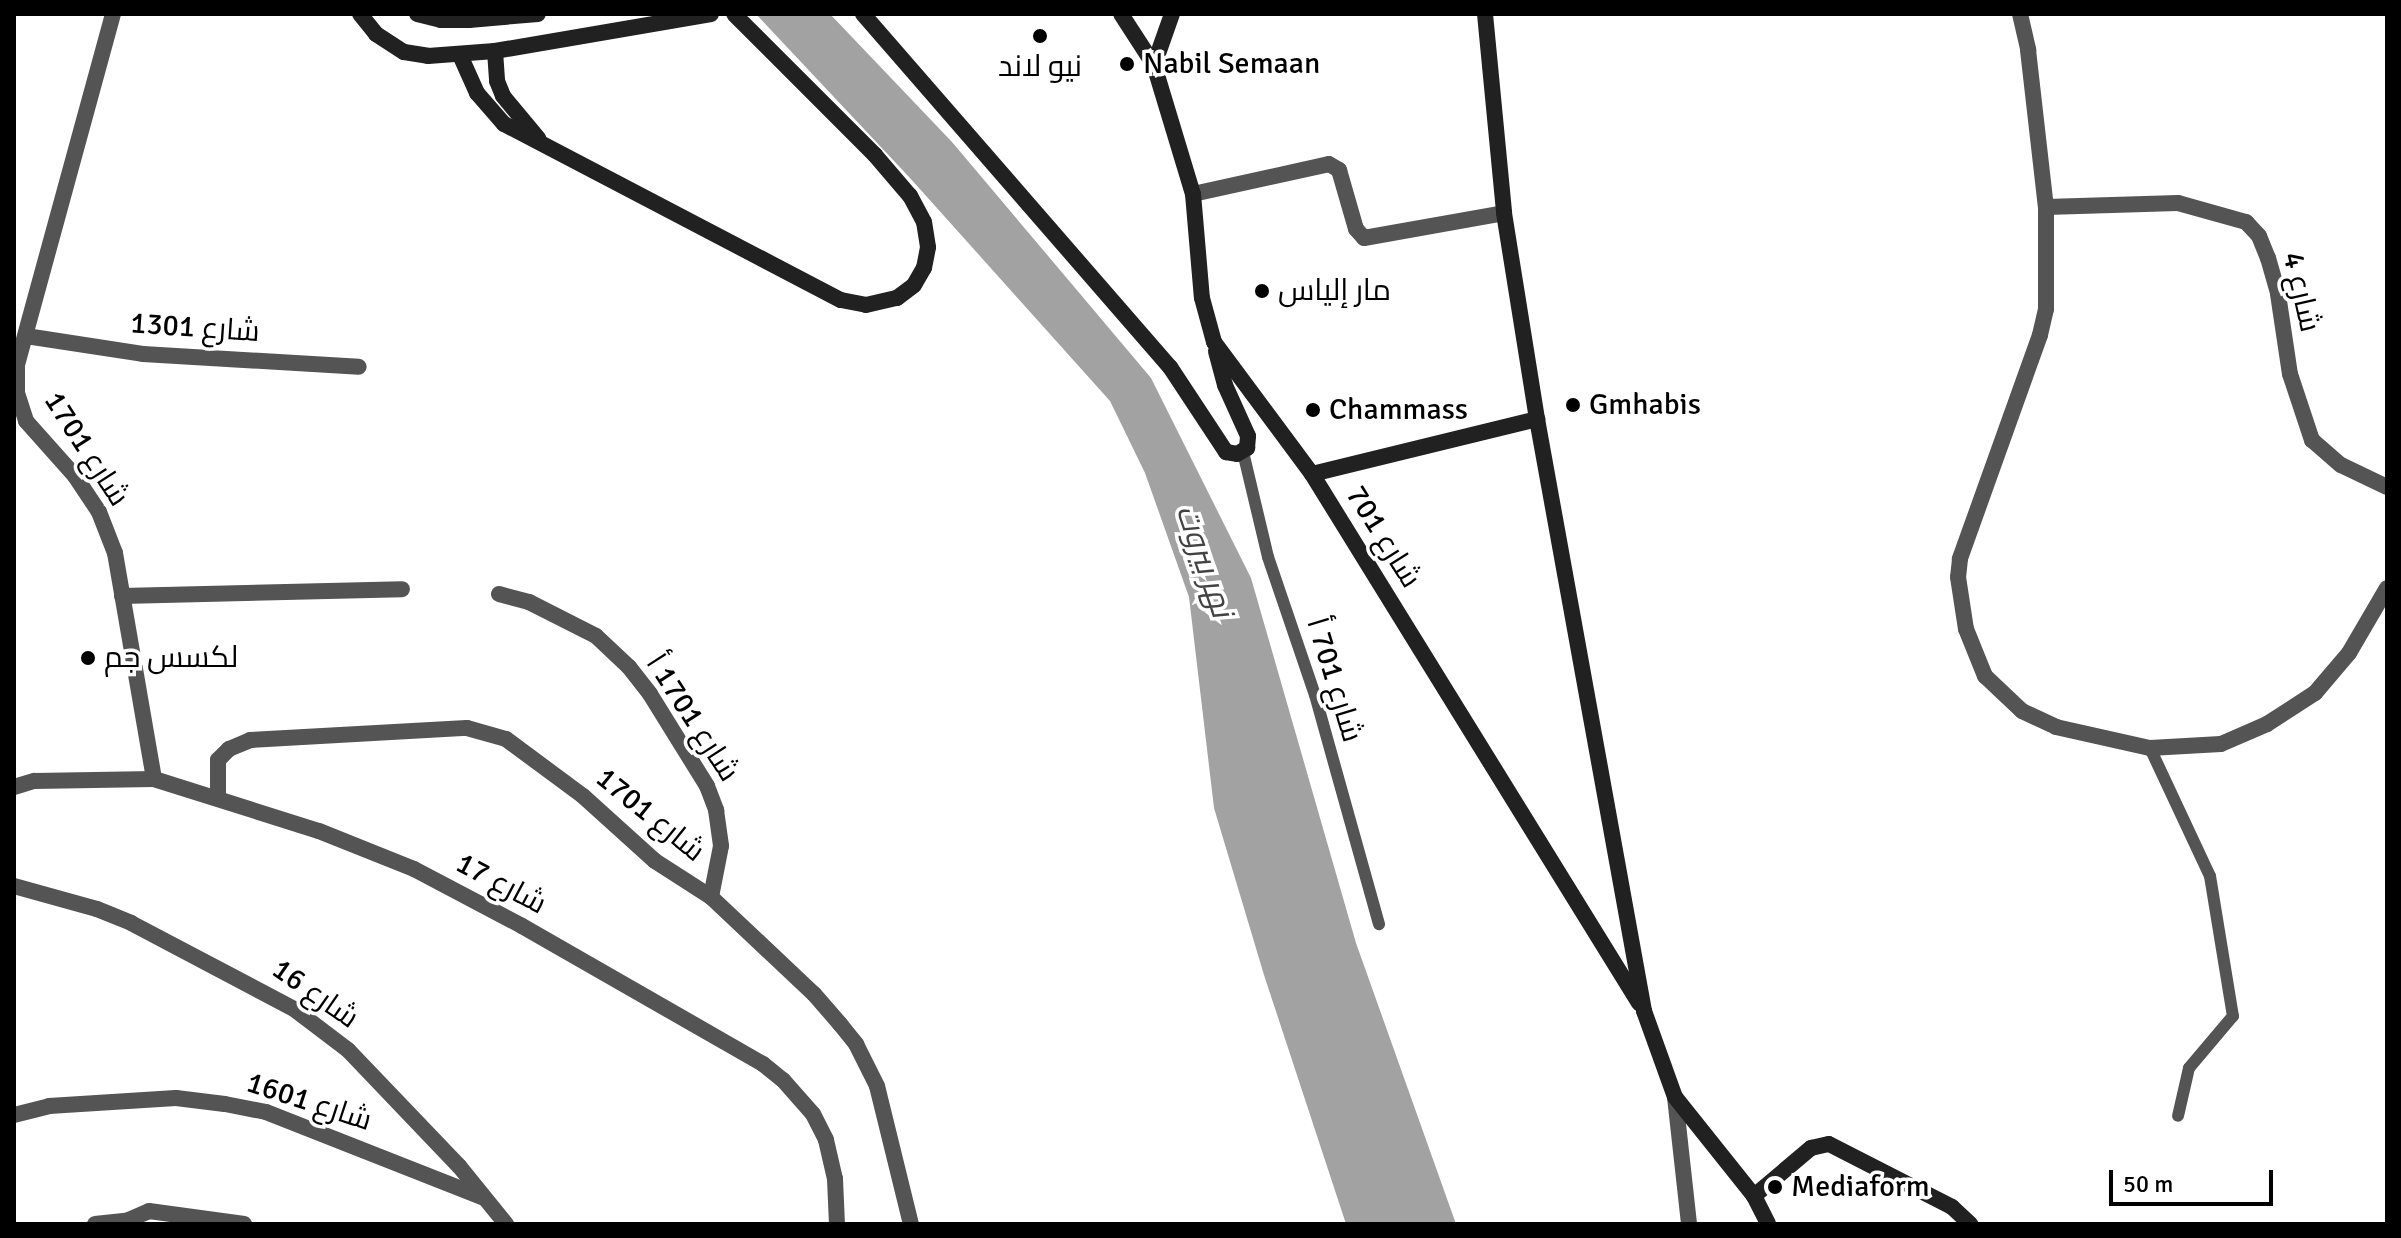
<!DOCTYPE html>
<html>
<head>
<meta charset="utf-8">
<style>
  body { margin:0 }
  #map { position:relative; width:2401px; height:1238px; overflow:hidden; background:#fff; font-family:Signika,Cairo,sans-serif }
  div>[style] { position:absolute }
  .water>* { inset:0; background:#a2a2a2 }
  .lane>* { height:12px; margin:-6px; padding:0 6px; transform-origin:6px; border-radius:6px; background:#545454 }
  .street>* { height:16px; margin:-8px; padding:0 8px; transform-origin:8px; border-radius:8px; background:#545454 }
  .secondary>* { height:16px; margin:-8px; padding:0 8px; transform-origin:8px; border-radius:8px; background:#212121 }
  .dots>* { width:22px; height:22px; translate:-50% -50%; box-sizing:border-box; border:4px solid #fff; border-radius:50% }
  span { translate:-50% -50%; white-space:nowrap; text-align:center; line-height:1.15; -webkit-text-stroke:7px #fff; paint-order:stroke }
  .poi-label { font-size:30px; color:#000 }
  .left { translate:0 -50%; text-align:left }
  .street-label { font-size:30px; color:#000 }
  .water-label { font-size:32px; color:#434343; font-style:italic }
  .frame { position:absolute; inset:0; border:16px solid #000; pointer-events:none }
  .scale { position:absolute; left:2109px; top:1170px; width:164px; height:36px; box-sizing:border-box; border:4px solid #000; border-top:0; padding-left:10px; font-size:24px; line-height:28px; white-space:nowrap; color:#000; -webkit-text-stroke:6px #fff; paint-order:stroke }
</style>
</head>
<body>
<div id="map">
  <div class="water">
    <i style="clip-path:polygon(756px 14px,830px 14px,952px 142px,1151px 378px,1251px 578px,1356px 943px,1456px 1224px,1346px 1224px,1264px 975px,1214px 808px,1189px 597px,1145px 473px,1110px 401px,910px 178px)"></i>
  </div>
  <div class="lane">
    <i style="left:1243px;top:452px;width:108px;rotate:76.6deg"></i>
    <i style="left:1268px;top:557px;width:146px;rotate:71.2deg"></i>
    <i style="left:1315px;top:695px;width:238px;rotate:74.4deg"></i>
    <i style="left:2150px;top:748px;width:141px;rotate:64.9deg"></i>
    <i style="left:2210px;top:876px;width:142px;rotate:80.7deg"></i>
    <i style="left:2233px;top:1016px;width:68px;rotate:130.2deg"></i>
    <i style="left:2189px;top:1068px;width:49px;rotate:102.9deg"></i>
  </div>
  <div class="street">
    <i style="left:113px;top:14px;width:363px;rotate:105.3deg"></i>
    <i style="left:17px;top:364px;width:29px;rotate:90deg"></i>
    <i style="left:17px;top:393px;width:29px;rotate:72deg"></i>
    <i style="left:26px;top:421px;width:74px;rotate:48.3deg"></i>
    <i style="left:75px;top:476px;width:43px;rotate:56.3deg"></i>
    <i style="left:99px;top:512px;width:44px;rotate:68.7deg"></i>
    <i style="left:115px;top:553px;width:229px;rotate:80.2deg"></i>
    <i style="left:2020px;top:14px;width:37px;rotate:77deg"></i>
    <i style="left:2028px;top:50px;width:158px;rotate:83.5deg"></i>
    <i style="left:2046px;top:207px;width:102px;rotate:90deg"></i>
    <i style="left:2046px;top:309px;width:27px;rotate:103deg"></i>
    <i style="left:2040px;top:335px;width:238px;rotate:109.7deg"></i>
    <i style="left:1960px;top:559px;width:18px;rotate:96deg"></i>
    <i style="left:1958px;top:577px;width:53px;rotate:81.3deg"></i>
    <i style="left:1966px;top:629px;width:51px;rotate:68deg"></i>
    <i style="left:1985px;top:676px;width:51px;rotate:43.4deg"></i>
    <i style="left:2022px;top:711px;width:38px;rotate:25deg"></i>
    <i style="left:2056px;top:727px;width:96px;rotate:12.6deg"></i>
    <i style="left:2150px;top:748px;width:71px;rotate:-3.2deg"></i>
    <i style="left:2221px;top:744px;width:50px;rotate:-23.5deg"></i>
    <i style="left:2267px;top:724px;width:57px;rotate:-32.9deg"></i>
    <i style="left:2315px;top:693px;width:52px;rotate:-49.6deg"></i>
    <i style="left:2349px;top:653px;width:75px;rotate:-59.7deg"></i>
    <i style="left:1193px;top:194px;width:139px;rotate:-12.4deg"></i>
    <i style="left:1329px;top:164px;width:12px;rotate:31deg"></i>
    <i style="left:1339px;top:170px;width:61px;rotate:73.9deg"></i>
    <i style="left:1356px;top:229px;width:12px;rotate:48deg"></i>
    <i style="left:1364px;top:238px;width:142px;rotate:-10.1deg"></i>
    <i style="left:2046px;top:207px;width:132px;rotate:-1.7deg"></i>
    <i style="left:2178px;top:203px;width:71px;rotate:15.6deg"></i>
    <i style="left:2246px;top:222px;width:19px;rotate:47deg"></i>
    <i style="left:2259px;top:236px;width:24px;rotate:68deg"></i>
    <i style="left:2268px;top:258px;width:37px;rotate:74deg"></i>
    <i style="left:2278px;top:294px;width:81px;rotate:81.5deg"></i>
    <i style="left:2290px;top:374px;width:70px;rotate:71.6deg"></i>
    <i style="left:2312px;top:440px;width:38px;rotate:41deg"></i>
    <i style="left:2341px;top:465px;width:51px;rotate:25.6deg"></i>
    <i style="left:26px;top:336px;width:118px;rotate:8.7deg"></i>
    <i style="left:143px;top:354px;width:216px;rotate:3.4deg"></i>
    <i style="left:499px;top:594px;width:31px;rotate:15deg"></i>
    <i style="left:529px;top:602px;width:75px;rotate:26.9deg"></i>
    <i style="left:596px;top:636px;width:45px;rotate:43.2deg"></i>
    <i style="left:629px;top:667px;width:34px;rotate:52deg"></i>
    <i style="left:650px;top:694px;width:108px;rotate:58.2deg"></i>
    <i style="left:707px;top:786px;width:26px;rotate:69deg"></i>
    <i style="left:716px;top:810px;width:36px;rotate:82deg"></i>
    <i style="left:721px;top:846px;width:52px;rotate:101.1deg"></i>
    <i style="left:122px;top:596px;width:280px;rotate:-1.4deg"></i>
    <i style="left:14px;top:787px;width:21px;rotate:-17deg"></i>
    <i style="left:34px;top:781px;width:120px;rotate:-1deg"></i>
    <i style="left:154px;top:779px;width:173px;rotate:17.5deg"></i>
    <i style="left:319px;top:831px;width:102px;rotate:21.8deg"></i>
    <i style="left:414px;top:869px;width:122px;rotate:27.8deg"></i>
    <i style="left:522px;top:926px;width:278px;rotate:29.8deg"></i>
    <i style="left:763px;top:1064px;width:26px;rotate:39deg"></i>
    <i style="left:783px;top:1080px;width:45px;rotate:48.6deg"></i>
    <i style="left:813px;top:1114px;width:29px;rotate:63deg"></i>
    <i style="left:826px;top:1140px;width:40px;rotate:77deg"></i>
    <i style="left:835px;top:1179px;width:45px;rotate:87.5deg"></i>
    <i style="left:218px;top:798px;width:38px;rotate:-90deg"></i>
    <i style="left:218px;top:760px;width:16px;rotate:-45deg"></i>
    <i style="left:229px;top:749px;width:23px;rotate:-23deg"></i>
    <i style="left:250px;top:740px;width:217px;rotate:-3.2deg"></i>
    <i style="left:467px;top:728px;width:41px;rotate:15.8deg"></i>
    <i style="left:506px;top:739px;width:96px;rotate:36.5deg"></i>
    <i style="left:583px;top:796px;width:97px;rotate:42.1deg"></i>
    <i style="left:655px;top:861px;width:67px;rotate:32.7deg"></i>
    <i style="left:711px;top:897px;width:141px;rotate:43.3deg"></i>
    <i style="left:814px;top:994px;width:40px;rotate:49deg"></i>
    <i style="left:840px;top:1024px;width:26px;rotate:51deg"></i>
    <i style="left:856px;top:1044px;width:47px;rotate:63.4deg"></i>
    <i style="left:877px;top:1086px;width:142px;rotate:76.2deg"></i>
    <i style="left:14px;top:886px;width:86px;rotate:15.5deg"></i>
    <i style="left:97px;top:909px;width:37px;rotate:22deg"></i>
    <i style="left:131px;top:923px;width:184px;rotate:27.8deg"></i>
    <i style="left:294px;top:1009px;width:68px;rotate:37.2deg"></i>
    <i style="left:348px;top:1050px;width:161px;rotate:46.3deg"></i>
    <i style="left:459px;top:1166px;width:75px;rotate:51deg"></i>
    <i style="left:1675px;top:1097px;width:128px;rotate:83.7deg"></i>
    <i style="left:14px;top:1115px;width:36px;rotate:-14deg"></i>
    <i style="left:49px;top:1106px;width:127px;rotate:-3.6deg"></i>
    <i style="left:176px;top:1098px;width:49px;rotate:7deg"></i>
    <i style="left:225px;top:1104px;width:42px;rotate:11deg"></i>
    <i style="left:266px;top:1112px;width:232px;rotate:21.5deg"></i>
    <i style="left:95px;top:1224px;width:31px;rotate:-6deg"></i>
    <i style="left:126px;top:1221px;width:25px;rotate:-23deg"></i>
    <i style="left:149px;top:1211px;width:96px;rotate:7.8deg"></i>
  </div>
  <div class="secondary">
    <i style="left:360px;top:14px;width:26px;rotate:51deg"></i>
    <i style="left:376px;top:34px;width:33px;rotate:33deg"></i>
    <i style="left:404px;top:52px;width:24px;rotate:9deg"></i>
    <i style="left:428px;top:56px;width:67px;rotate:-4.3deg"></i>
    <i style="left:495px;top:51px;width:219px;rotate:-9.7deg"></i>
    <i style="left:417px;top:14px;width:25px;rotate:14deg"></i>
    <i style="left:441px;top:20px;width:28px"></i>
    <i style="left:469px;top:20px;width:69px;rotate:-5deg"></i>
    <i style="left:863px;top:14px;width:468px;rotate:49deg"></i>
    <i style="left:1170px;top:367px;width:102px;rotate:56.6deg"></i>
    <i style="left:1226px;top:452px;width:11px;rotate:10deg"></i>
    <i style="left:1237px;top:454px;width:12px;rotate:-31deg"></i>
    <i style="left:1247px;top:448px;width:12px;rotate:-85deg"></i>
    <i style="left:1248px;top:436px;width:56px;rotate:-114.3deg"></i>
    <i style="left:1225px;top:385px;width:35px;rotate:-105deg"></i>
    <i style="left:1121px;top:14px;width:61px;rotate:57.1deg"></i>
    <i style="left:1154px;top:65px;width:135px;rotate:73.2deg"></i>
    <i style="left:1193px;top:194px;width:104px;rotate:85.1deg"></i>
    <i style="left:1202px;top:298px;width:46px;rotate:74.7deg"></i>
    <i style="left:1214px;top:342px;width:164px;rotate:53.4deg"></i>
    <i style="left:1312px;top:474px;width:622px;rotate:58.28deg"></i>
    <i style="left:1485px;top:14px;width:200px;rotate:84.5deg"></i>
    <i style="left:1504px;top:213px;width:209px;rotate:80.9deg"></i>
    <i style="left:1537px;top:419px;width:602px;rotate:79.75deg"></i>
    <i style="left:1644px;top:1011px;width:91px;rotate:70.2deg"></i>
    <i style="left:1675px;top:1097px;width:127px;rotate:51.4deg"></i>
    <i style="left:1754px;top:1196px;width:31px;rotate:63deg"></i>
    <i style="left:495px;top:51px;width:30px;rotate:86deg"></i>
    <i style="left:497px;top:81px;width:16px;rotate:68deg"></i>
    <i style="left:503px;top:96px;width:55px;rotate:50.2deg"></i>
    <i style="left:460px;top:55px;width:42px;rotate:65.9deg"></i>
    <i style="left:477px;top:93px;width:41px;rotate:48.9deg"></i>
    <i style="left:504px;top:124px;width:380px;rotate:27.6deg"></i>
    <i style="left:841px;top:300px;width:25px;rotate:11deg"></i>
    <i style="left:866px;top:305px;width:32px;rotate:-13deg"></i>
    <i style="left:897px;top:298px;width:21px;rotate:-37deg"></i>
    <i style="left:914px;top:285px;width:20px;rotate:-60deg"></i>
    <i style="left:924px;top:268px;width:21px;rotate:-79deg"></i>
    <i style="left:928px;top:247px;width:25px;rotate:-99deg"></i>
    <i style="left:924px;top:222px;width:30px;rotate:-118deg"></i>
    <i style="left:910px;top:196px;width:54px;rotate:-130.5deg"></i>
    <i style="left:875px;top:155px;width:199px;rotate:-135deg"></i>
    <i style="left:1154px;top:65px;width:54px;rotate:-70.6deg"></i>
    <i style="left:1312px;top:474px;width:232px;rotate:-13.7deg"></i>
    <i style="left:1754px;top:1196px;width:75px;rotate:-40.1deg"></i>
    <i style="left:1811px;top:1148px;width:18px;rotate:-13deg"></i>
    <i style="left:1829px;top:1144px;width:138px;rotate:27.1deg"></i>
    <i style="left:1952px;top:1207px;width:25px;rotate:43deg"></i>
  </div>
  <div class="dots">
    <i style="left:1040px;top:36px;background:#000"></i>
    <i style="left:1127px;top:64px;background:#000"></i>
    <i style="left:1262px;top:291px;background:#000"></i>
    <i style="left:1573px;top:405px;background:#000"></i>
    <i style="left:1313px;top:410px;background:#000"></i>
    <i style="left:88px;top:658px;background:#000"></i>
    <i style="left:1775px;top:1187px;background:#000"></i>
  </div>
  <div class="poi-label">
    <span class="left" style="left:1143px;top:64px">Nabil Semaan</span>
    <span style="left:1040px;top:67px">نيو لاند</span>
    <span class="left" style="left:1278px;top:291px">مار إلياس</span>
    <span class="left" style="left:1589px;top:405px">Gmhabis</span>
    <span class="left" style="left:1329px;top:410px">Chammass</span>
    <span class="left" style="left:104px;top:658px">لكسس جم</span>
    <span class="left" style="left:1791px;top:1187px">Mediaform</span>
  </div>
  <div class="street-label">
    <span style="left:2301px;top:292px;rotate:77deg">شارع 4</span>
    <span style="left:195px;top:328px;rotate:4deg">شارع 1301</span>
    <span style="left:86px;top:449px;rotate:57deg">شارع 1701</span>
    <span style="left:1383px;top:537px;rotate:58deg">شارع 701</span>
    <span style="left:1334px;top:680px;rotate:73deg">شارع 701 أ</span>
    <span style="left:692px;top:718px;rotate:57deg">شارع 1701 أ</span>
    <span style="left:650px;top:815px;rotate:39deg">شارع 1701</span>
    <span style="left:501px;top:884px;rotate:28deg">شارع 17</span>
    <span style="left:315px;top:994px;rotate:35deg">شارع 16</span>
    <span style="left:309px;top:1102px;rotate:18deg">شارع 1601</span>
  </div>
  <div class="water-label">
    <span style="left:1204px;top:561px;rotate:71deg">نهر بيروت</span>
  </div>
  <div class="frame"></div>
  <div class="scale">50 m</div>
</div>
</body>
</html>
